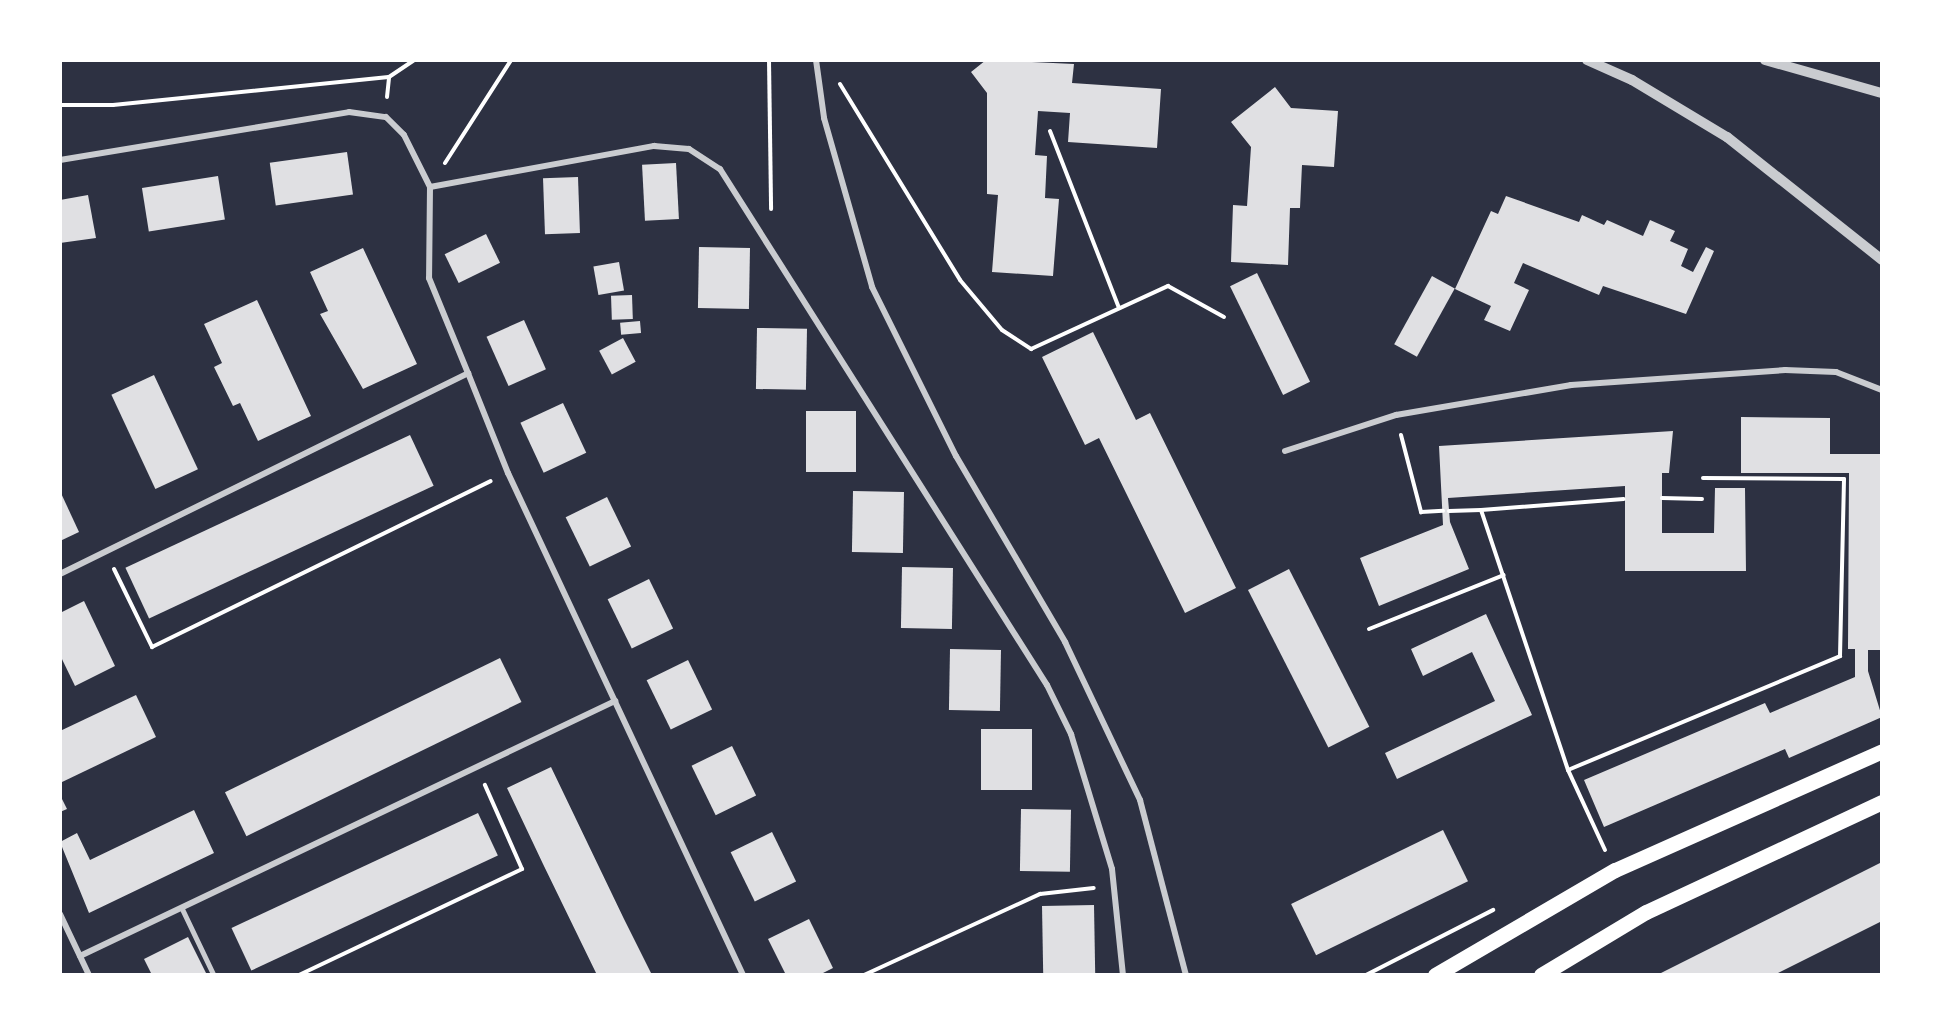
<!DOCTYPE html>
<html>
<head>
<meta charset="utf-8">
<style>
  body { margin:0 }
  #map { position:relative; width:1942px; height:1035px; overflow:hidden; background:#2d3142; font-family:"Space Grotesk",sans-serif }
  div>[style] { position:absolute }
  .building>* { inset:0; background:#e0e0e3; transform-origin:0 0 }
  .path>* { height:4px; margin:-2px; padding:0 2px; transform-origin:2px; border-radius:2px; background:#fff }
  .service>* { height:4.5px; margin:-2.25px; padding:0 2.25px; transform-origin:2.25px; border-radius:2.25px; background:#caccd0 }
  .minor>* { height:6px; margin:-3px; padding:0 3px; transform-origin:3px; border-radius:3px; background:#caccd0 }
  .tertiary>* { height:10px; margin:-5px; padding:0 5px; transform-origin:5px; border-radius:5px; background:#caccd0 }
  .primary>* { height:15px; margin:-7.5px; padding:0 7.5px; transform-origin:7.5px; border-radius:7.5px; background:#fff }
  span { translate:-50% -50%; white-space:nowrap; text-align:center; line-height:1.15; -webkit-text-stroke:5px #fff; paint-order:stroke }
  .frame { position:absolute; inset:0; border:62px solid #fff; pointer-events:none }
</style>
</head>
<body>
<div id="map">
  <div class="building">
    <i style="clip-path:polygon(986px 60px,1074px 64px,1072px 83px,1161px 89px,1157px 148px,1068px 142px,1070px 113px,1038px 111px,1035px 155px,1047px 156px,1045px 198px,1059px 199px,1053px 276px,992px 272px,998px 195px,987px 194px,987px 93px,971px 72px)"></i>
    <i style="clip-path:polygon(1275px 87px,1291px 108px,1338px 111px,1334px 167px,1302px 165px,1300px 208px,1290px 208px,1288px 265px,1231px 262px,1233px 205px,1247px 206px,1251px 147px,1231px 122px)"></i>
    <i style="left:347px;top:152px;width:43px;height:78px;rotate:82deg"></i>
    <i style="left:676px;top:163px;width:56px;height:34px;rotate:87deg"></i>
    <i style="left:218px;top:176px;width:44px;height:77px;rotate:81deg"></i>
    <i style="left:578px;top:177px;width:56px;height:35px;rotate:88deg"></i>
    <i style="clip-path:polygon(88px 195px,96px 238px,60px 243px,60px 200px)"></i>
    <i style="clip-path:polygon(1506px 196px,1579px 222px,1582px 215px,1604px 225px,1607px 220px,1643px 236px,1650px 220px,1675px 231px,1670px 241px,1688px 249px,1681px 266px,1693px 272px,1706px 247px,1714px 251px,1686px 314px,1603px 286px,1599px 295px,1523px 263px,1514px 283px,1529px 290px,1510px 331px,1484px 320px,1491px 306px,1455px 289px,1491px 211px,1498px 214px)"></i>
    <i style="left:486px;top:234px;width:32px;height:46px;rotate:64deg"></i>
    <i style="left:699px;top:247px;width:51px;height:61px;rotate:1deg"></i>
    <i style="clip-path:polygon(363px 248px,417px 364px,363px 389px,320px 314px,328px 311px,310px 272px)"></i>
    <i style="left:619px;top:262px;width:29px;height:26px;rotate:80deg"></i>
    <i style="left:1257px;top:273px;width:121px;height:30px;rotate:64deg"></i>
    <i style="left:1432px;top:276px;width:26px;height:78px;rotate:29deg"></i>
    <i style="left:632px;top:295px;width:24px;height:21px;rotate:88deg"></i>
    <i style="clip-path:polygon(257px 300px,311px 416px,258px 441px,240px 403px,233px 406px,214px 367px,222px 363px,204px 324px)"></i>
    <i style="left:524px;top:320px;width:54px;height:41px;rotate:66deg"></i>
    <i style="left:640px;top:321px;width:12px;height:20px;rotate:85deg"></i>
    <i style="left:757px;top:328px;width:50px;height:61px;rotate:1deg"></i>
    <i style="clip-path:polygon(1093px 332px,1136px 420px,1150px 413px,1236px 588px,1185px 613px,1099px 438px,1085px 445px,1042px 357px)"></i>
    <i style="left:623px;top:338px;width:27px;height:27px;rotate:62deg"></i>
    <i style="left:154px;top:375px;width:104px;height:47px;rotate:65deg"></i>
    <i style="left:563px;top:403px;width:55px;height:47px;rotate:65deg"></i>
    <i style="left:806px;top:411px;width:50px;height:61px"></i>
    <i style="clip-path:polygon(1741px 417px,1830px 418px,1830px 454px,1882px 454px,1882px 650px,1868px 650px,1868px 671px,1882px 717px,1789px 758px,1785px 749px,1604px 827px,1584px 780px,1765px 703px,1770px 713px,1855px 677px,1855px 649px,1848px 649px,1849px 473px,1741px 473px)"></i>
    <i style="clip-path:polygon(1673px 431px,1669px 473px,1662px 473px,1662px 533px,1714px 533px,1715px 488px,1745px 488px,1746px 571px,1625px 571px,1625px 486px,1448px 498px,1450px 522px,1469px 569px,1379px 606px,1360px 558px,1443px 525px,1439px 446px)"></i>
    <i style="left:410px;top:435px;width:56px;height:314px;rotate:65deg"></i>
    <i style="clip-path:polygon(60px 491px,79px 532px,60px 541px)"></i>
    <i style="left:853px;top:491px;width:51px;height:61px;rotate:1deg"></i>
    <i style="left:607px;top:497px;width:55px;height:46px;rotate:64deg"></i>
    <i style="left:902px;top:567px;width:51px;height:61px;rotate:1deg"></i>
    <i style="left:1289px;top:569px;width:177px;height:46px;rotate:63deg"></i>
    <i style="left:649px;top:579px;width:55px;height:46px;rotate:64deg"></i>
    <i style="clip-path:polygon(84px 601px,115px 666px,75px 686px,60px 655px,60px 613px)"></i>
    <i style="clip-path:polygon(1486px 614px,1532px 715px,1397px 779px,1385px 753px,1495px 701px,1472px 652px,1423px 676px,1411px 649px)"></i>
    <i style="left:950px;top:649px;width:51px;height:61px;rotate:1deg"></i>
    <i style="left:500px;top:658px;width:49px;height:306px;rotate:64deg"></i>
    <i style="left:688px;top:660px;width:55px;height:46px;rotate:64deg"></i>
    <i style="clip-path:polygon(136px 695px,156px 737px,60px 783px,60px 731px)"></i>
    <i style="left:981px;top:729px;width:51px;height:61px"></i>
    <i style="left:732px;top:746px;width:55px;height:45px;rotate:64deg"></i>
    <i style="clip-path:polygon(551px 767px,624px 919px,652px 975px,597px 975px,543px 864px,507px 788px)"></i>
    <i style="clip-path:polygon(60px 795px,67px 809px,60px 812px)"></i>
    <i style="left:1021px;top:809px;width:50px;height:62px;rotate:1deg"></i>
    <i style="clip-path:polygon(194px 810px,214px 853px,89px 913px,60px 842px,77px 833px,90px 860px)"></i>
    <i style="left:478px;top:813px;width:47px;height:272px;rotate:65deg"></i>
    <i style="left:1443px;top:830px;width:57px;height:169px;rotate:64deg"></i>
    <i style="left:772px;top:832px;width:55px;height:46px;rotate:64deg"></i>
    <i style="clip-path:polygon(1882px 862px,1882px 921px,1774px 975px,1657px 975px)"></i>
    <i style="left:1094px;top:905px;width:70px;height:52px;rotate:89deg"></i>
    <i style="clip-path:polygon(809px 919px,833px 968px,819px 975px,786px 975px,768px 939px)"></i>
    <i style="clip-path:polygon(188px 937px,207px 975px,152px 975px,144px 959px)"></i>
  </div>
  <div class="path">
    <i style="left:769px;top:60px;width:149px;rotate:89.2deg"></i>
    <i style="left:840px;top:84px;width:230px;rotate:58.5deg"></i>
    <i style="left:960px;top:280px;width:65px;rotate:50deg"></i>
    <i style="left:1002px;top:330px;width:35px;rotate:33deg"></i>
    <i style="left:1031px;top:349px;width:151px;rotate:-24.7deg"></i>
    <i style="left:1168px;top:286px;width:64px;rotate:29deg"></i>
    <i style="left:387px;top:97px;width:20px;rotate:-84deg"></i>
    <i style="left:60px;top:105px;width:53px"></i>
    <i style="left:113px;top:105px;width:277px;rotate:-5.8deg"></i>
    <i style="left:389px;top:77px;width:30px;rotate:-34deg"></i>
    <i style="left:1050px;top:131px;width:190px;rotate:68.7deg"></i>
    <i style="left:445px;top:163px;width:122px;rotate:-57.3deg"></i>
    <i style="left:1401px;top:435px;width:80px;rotate:75.4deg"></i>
    <i style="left:1421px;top:512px;width:22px;rotate:-3deg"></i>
    <i style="left:1662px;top:498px;width:40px;rotate:1.4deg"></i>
    <i style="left:1449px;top:511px;width:32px;rotate:-2deg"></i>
    <i style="left:114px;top:569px;width:87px;rotate:64deg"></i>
    <i style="left:152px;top:647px;width:377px;rotate:-26.1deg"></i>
    <i style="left:1369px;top:629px;width:145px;rotate:-21.8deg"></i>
    <i style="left:1568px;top:770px;width:295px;rotate:-22.7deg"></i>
    <i style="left:1840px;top:656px;width:177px;rotate:-88.7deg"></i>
    <i style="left:1844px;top:479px;width:141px;rotate:-179.6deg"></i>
    <i style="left:1605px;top:850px;width:88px;rotate:-114.8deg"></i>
    <i style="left:1568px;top:770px;width:274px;rotate:-108.5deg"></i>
    <i style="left:1481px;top:510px;width:143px;rotate:-4.4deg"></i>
    <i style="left:299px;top:975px;width:247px;rotate:-25.4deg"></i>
    <i style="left:522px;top:869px;width:92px;rotate:-113.8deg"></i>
    <i style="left:864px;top:975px;width:194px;rotate:-24.7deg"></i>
    <i style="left:1040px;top:894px;width:54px;rotate:-6.3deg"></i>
    <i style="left:1366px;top:975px;width:143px;rotate:-27.1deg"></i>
  </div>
  <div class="service">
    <i style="left:182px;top:908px;width:74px;rotate:64.5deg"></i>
  </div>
  <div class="minor">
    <i style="left:816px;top:60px;width:59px;rotate:82.1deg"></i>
    <i style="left:824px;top:118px;width:176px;rotate:74.1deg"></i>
    <i style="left:872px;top:287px;width:189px;rotate:63.6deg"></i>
    <i style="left:956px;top:456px;width:216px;rotate:59.6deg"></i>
    <i style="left:1065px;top:642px;width:175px;rotate:64.6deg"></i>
    <i style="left:1140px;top:800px;width:181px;rotate:75.3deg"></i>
    <i style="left:60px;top:160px;width:293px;rotate:-9.4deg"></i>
    <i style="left:349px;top:112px;width:37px;rotate:8deg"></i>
    <i style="left:386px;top:117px;width:25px;rotate:45deg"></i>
    <i style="left:404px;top:135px;width:58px;rotate:63.4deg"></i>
    <i style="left:430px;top:187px;width:91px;rotate:90.6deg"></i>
    <i style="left:429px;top:278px;width:103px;rotate:67.7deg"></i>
    <i style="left:468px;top:373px;width:108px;rotate:68.2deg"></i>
    <i style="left:508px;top:473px;width:554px;rotate:64.91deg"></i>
    <i style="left:430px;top:187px;width:228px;rotate:-10.4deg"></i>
    <i style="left:654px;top:146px;width:35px;rotate:5deg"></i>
    <i style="left:689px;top:149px;width:37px;rotate:33deg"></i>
    <i style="left:720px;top:169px;width:611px;rotate:57.64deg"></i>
    <i style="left:1047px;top:685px;width:55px;rotate:63.9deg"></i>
    <i style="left:1071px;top:734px;width:141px;rotate:73.1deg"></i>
    <i style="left:1112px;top:869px;width:107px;rotate:84.1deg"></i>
    <i style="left:1285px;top:451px;width:117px;rotate:-18deg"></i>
    <i style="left:1396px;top:415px;width:178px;rotate:-9.7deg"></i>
    <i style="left:1571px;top:385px;width:215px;rotate:-4deg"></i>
    <i style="left:1785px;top:370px;width:51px;rotate:2.2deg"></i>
    <i style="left:1836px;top:372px;width:49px;rotate:21.4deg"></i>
    <i style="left:60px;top:574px;width:455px;rotate:-26.2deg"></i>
    <i style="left:60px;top:914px;width:68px;rotate:64.6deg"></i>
    <i style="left:80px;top:956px;width:593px;rotate:-25.48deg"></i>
  </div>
  <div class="tertiary">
    <i style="left:1587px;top:60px;width:49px;rotate:24deg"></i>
    <i style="left:1632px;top:80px;width:111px;rotate:31deg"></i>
    <i style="left:1727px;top:137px;width:198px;rotate:38.4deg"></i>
    <i style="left:1765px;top:60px;width:122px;rotate:15.8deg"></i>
  </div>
  <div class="primary">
    <i style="left:1435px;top:975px;width:208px;rotate:-30.3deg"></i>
    <i style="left:1615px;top:870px;width:292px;rotate:-24deg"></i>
    <i style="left:1541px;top:975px;width:122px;rotate:-31deg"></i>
    <i style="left:1646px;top:912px;width:260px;rotate:-25deg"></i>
  </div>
  <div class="frame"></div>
</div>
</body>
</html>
